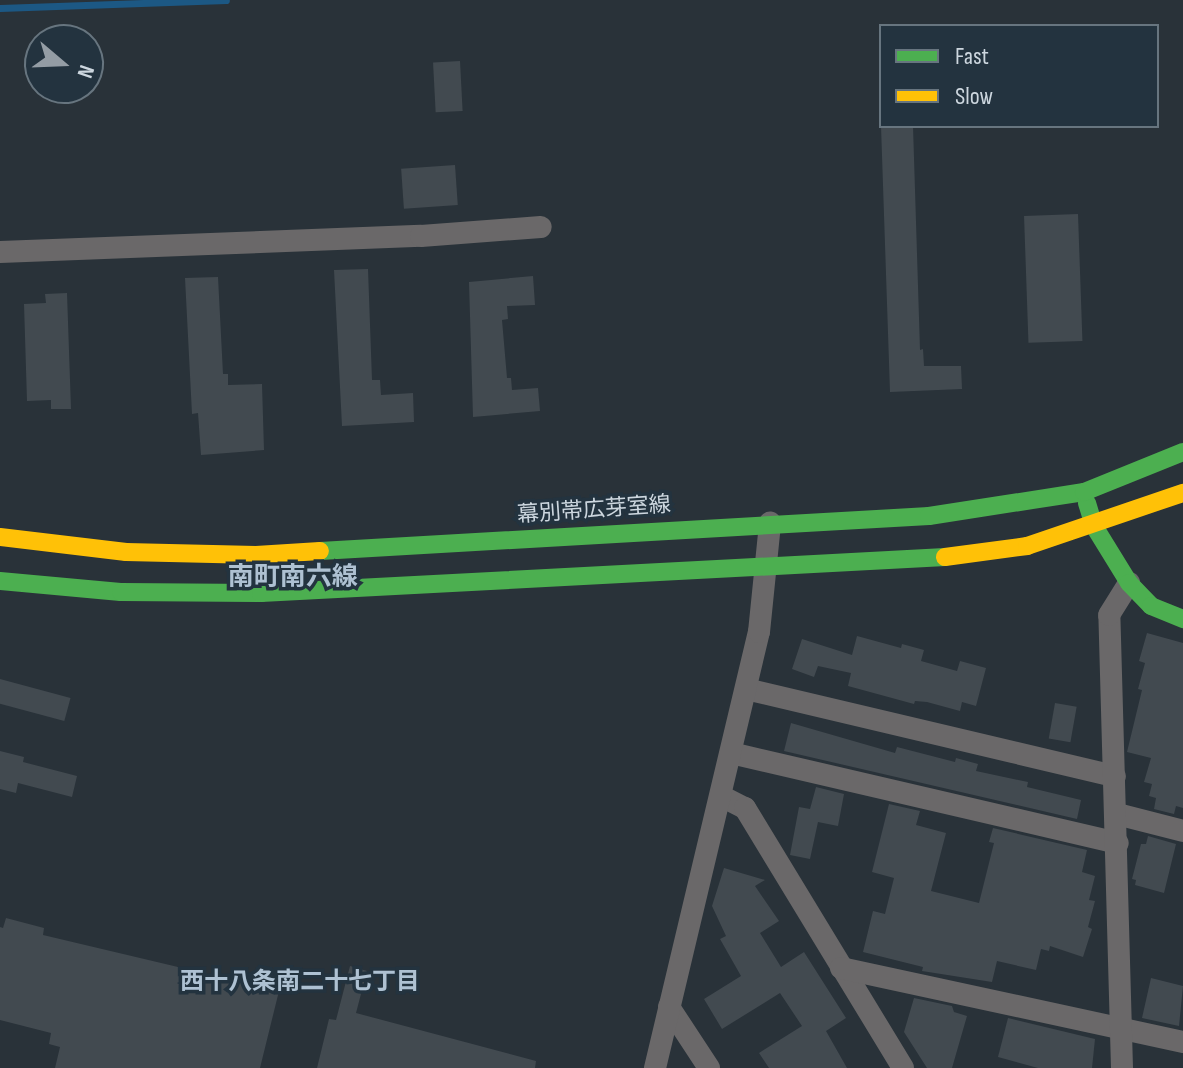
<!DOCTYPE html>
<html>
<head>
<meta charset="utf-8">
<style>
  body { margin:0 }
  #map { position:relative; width:1183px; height:1068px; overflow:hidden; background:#293239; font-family:"Sofia Sans Condensed","Noto Sans JP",sans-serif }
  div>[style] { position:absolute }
  .stream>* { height:7px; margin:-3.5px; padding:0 3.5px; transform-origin:3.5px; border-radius:3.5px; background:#1c5884 }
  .building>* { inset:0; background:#424a50; transform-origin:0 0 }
  .street>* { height:22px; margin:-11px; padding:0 11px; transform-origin:11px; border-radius:11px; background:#6a6869 }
  .fast>* { height:18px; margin:-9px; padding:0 9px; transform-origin:9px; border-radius:9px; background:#4caf50 }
  .slow>* { height:18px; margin:-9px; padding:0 9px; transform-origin:9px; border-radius:9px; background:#ffc107 }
  span { translate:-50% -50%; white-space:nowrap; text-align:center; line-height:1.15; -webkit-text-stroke:7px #23333f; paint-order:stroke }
  .street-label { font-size:22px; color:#cdd7df }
  .neighbourhood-label { font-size:24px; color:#aec1d2; font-weight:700 }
  .quarter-label { font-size:26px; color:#aec1d2; font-weight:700 }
  .legend { position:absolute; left:879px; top:24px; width:280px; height:104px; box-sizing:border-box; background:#23333f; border:2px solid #67757f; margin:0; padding:10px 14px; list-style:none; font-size:24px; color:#cdd7df }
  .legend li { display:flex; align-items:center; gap:16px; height:40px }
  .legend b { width:40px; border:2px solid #67757f }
  .north { position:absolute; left:24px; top:24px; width:80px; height:80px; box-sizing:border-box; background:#23333f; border:2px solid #67757f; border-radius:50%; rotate:109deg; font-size:22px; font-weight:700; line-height:32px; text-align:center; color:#cdd7df }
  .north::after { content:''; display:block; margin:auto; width:28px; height:36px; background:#949da5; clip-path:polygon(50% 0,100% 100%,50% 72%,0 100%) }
</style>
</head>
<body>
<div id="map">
  <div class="stream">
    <i style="left:0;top:8px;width:226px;rotate:-2deg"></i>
  </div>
  <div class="building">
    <i style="left:460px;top:61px;width:50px;height:27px;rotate:87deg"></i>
    <i style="clip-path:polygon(881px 126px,913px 126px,920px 350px,923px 349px,924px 366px,961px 366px,962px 389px,890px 392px)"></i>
    <i style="left:455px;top:165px;width:40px;height:54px;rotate:86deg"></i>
    <i style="left:1078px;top:214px;width:127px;height:54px;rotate:88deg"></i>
    <i style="clip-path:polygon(368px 269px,372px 380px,380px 380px,381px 395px,413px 393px,414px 422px,342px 426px,334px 270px)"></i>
    <i style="clip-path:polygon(533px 276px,535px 305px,507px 306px,508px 319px,502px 320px,507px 378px,511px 378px,512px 390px,538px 388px,540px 411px,473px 417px,469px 282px)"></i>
    <i style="clip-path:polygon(218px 277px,223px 374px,228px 374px,228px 385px,262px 384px,264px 450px,201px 455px,198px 413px,192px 414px,185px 278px)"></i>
    <i style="clip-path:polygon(67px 293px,71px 409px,51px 409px,51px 400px,27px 401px,24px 304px,46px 303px,45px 294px)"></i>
    <i style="clip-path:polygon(1147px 633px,1183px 643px,1183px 808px,1176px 806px,1174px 814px,1154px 809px,1156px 798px,1149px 796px,1152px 784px,1144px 782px,1151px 758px,1127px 752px,1142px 690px,1138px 689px,1145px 663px,1139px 661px)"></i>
    <i style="clip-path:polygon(857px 636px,901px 648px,902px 644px,924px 650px,921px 661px,957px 671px,960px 661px,986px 668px,976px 706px,962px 702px,960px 711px,927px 702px,915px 701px,914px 704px,848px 686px,851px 673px,818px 666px,814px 677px,792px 669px,802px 639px,852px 655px)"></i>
    <i style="left:0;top:679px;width:73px;height:24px;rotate:15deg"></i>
    <i style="left:1055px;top:703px;width:22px;height:36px;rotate:10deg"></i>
    <i style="clip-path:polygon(791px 723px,895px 753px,897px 747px,955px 762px,956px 758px,978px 764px,976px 771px,1028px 782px,1027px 787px,1081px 800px,1077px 819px,784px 751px)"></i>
    <i style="clip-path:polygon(0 751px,24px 757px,23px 762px,77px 776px,72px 797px,18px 783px,16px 793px,0 789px)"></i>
    <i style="clip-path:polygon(816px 787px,844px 794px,838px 826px,818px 822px,810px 859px,790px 855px,799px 807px,810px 809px)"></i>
    <i style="clip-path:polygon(889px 804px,920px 811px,916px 825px,946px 833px,931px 891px,979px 903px,994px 843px,989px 842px,993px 828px,1087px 850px,1082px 872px,1095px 876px,1089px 900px,1095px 901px,1088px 927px,1092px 929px,1083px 957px,1050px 946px,1049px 951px,1041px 949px,1036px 970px,997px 961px,992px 982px,922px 971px,923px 967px,863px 952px,873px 911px,885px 914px,894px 878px,872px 872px)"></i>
    <i style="clip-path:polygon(1148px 836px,1176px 844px,1164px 893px,1135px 885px,1136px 880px,1132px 879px,1141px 844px,1146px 844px)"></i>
    <i style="clip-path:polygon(724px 868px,765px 880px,755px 886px,779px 921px,760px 933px,781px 967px,804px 952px,846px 1018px,826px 1031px,847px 1068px,769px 1068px,759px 1053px,802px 1026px,780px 993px,722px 1029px,704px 999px,741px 976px,720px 939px,726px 936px,712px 906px)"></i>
    <i style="clip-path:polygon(6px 918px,44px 928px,43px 935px,279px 991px,260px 1068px,55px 1068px,60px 1047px,49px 1044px,51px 1033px,0 1020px,0 927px,3px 928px)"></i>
    <i style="clip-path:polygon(350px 966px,367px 971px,356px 1013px,536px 1061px,535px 1068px,317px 1068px,329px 1019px,336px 1020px)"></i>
    <i style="clip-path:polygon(1151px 978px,1183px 986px,1179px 1026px,1142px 1018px)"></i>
    <i style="clip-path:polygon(914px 998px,952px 1006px,954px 1012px,967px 1016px,952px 1068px,927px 1068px,904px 1032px)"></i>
    <i style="clip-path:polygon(1008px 1018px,1095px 1039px,1092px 1068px,1038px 1068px,998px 1057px)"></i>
  </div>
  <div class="street">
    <i style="left:0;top:252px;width:421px;rotate:-2.2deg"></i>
    <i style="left:421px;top:236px;width:120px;rotate:-4.3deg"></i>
    <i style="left:746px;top:689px;width:379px;rotate:13.3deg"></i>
    <i style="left:731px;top:753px;width:397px;rotate:13.1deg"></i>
    <i style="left:721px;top:796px;width:27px;rotate:27deg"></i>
    <i style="left:745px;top:808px;width:304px;rotate:58.7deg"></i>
    <i style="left:1117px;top:814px;width:68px;rotate:14.4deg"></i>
    <i style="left:841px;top:968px;width:350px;rotate:12.2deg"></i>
    <i style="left:669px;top:1007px;width:73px;rotate:56.7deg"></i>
    <i style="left:655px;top:1068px;width:448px;rotate:-76.6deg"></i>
    <i style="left:759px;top:632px;width:110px;rotate:-84.2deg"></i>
    <i style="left:1122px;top:1068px;width:453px;rotate:-91.6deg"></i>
    <i style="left:1109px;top:615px;width:38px;rotate:-58deg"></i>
  </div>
  <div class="fast">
    <i style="left:1087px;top:503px;width:24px;rotate:73deg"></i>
    <i style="left:1094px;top:526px;width:67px;rotate:58.4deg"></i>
    <i style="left:1129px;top:583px;width:32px;rotate:46deg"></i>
    <i style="left:1151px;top:606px;width:35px;rotate:22deg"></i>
    <i style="left:320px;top:551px;width:610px;rotate:-3.29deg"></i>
    <i style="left:929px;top:516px;width:157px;rotate:-8.8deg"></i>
    <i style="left:1084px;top:492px;width:107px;rotate:-22deg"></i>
    <i style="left:0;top:581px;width:121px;rotate:5.2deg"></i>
    <i style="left:121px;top:592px;width:140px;rotate:0.4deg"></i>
    <i style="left:261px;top:593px;width:685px;rotate:-3.01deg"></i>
  </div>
  <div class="slow">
    <i style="left:0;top:537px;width:127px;rotate:6.8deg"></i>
    <i style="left:126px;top:552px;width:130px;rotate:1.3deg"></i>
    <i style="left:256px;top:555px;width:64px;rotate:-3.6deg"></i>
    <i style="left:945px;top:557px;width:83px;rotate:-7.6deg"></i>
    <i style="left:1027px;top:546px;width:165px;rotate:-18.8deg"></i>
  </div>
  <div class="street-label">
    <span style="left:594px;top:510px;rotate:-4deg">幕別帯広芽室線</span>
  </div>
  <div class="neighbourhood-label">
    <span style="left:300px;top:982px">西十八条南二十七丁目</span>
  </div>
  <div class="quarter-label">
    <span style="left:293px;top:578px">南町南六線</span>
  </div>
  <ul class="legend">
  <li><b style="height:10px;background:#4caf50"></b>Fast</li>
  <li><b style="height:10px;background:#ffc107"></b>Slow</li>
  </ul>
  <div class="north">N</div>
</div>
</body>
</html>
